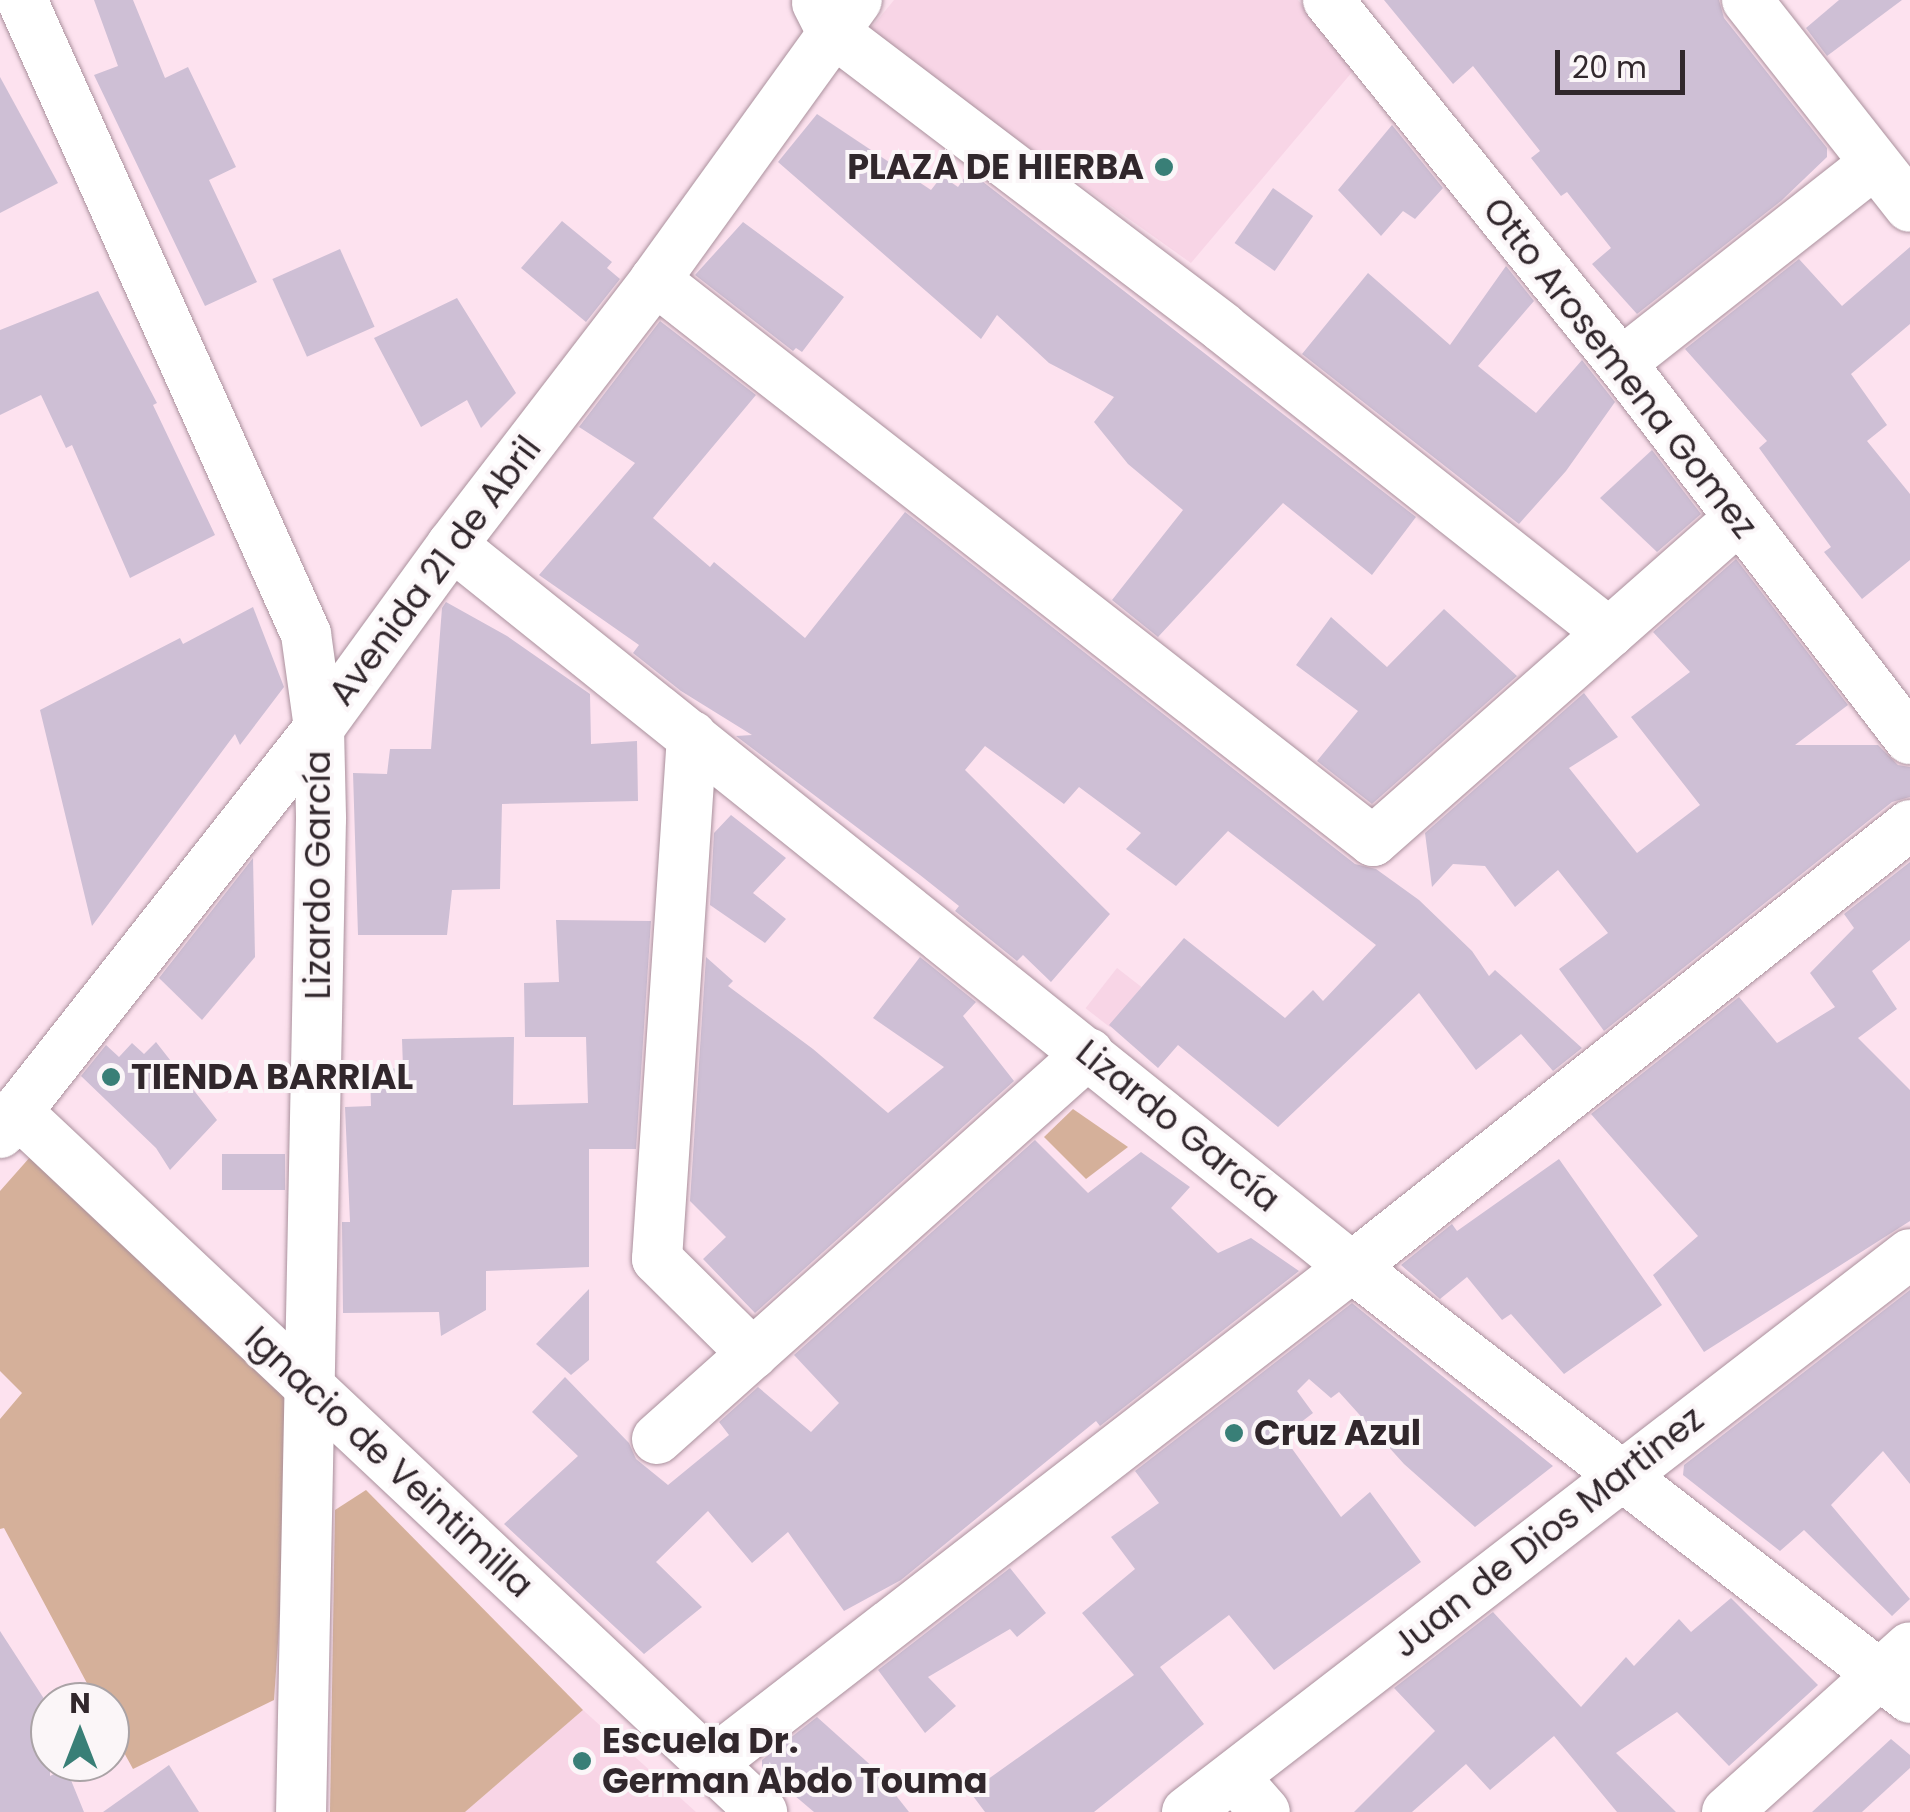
<!DOCTYPE html>
<html>
<head>
<meta charset="utf-8">
<style>
  body { margin:0 }
  #map { position:relative; width:1910px; height:1812px; overflow:hidden; background:#fde2ef; font-family:Poppins,sans-serif }
  div>[style] { position:absolute }
  .built>* { inset:0; background:#f8d5e6; transform-origin:0 0 }
  .green>* { inset:0; background:#d5b09a }
  .building>* { inset:0; background:#cebfd5; transform-origin:0 0 }
  .roads { filter:drop-shadow(0 0 2px #aa919d) drop-shadow(0 0 2px #aa919d) }
  .minor>* { height:50px; margin:-25px; padding:0 25px; transform-origin:25px; border-radius:25px; background:#fff }
  .dots>* { width:28px; height:28px; translate:-50% -50%; box-sizing:border-box; border:5px solid #fbf6f8; border-radius:50% }
  span { translate:-50% -50%; white-space:nowrap; text-align:center; line-height:1.15; -webkit-text-stroke:8px #fbf6f8; paint-order:stroke }
  .poi-label { font-size:35px; color:#31272c; font-weight:700 }
  .right { translate:-100% -50%; text-align:right }
  .left { translate:0 -50%; text-align:left }
  .street-label { font-size:35px; color:#31272c }
  .north { position:absolute; left:30px; top:1682px; width:100px; height:100px; box-sizing:border-box; background:#fbf6f8; border:2px solid #aaa3a6; border-radius:50%; rotate:0deg; font-size:28px; font-weight:700; line-height:40px; text-align:center; color:#31272c }
  .north::after { content:''; display:block; margin:auto; width:35px; height:45px; background:#397f77; clip-path:polygon(50% 0,100% 100%,50% 72%,0 100%) }
  .scale { position:absolute; left:1555px; top:50px; width:130px; height:45px; box-sizing:border-box; border:5px solid #31272c; border-top:0; padding-left:12px; font-size:30px; line-height:35px; white-space:nowrap; color:#31272c; -webkit-text-stroke:8px #fbf6f8; paint-order:stroke }
</style>
</head>
<body>
<div id="map">
  <div class="built">
    <i style="clip-path:polygon(894px 0,1298px 0,1353px 71px,1191px 263px,867px 33px)"></i>
    <i style="left:1117px;top:968px;width:31px;height:51px;rotate:38deg"></i>
    <i style="clip-path:polygon(583px 1710px,696px 1812px,465px 1812px)"></i>
  </div>
  <div class="green">
    <i style="clip-path:polygon(1073px 1109px,1128px 1147px,1086px 1179px,1044px 1137px)"></i>
    <i style="clip-path:polygon(31px 1156px,295px 1397px,274px 1700px,133px 1769px,110px 1727px,110px 1702px,97px 1702px,4px 1528px,0 1529px,0 1419px,22px 1393px,0 1371px,0 1191px)"></i>
    <i style="clip-path:polygon(366px 1490px,583px 1710px,465px 1812px,330px 1812px,335px 1510px)"></i>
  </div>
  <div class="building">
    <i style="clip-path:polygon(94px 0,133px 0,165px 78px,188px 67px,236px 167px,209px 180px,257px 282px,205px 306px,94px 75px,118px 66px)"></i>
    <i style="clip-path:polygon(1384px 0,1719px 0,1724px 18px,1827px 148px,1827px 157px,1781px 201px,1637px 314px,1592px 264px,1611px 248px,1567px 192px,1561px 196px,1531px 158px,1540px 151px,1473px 66px,1453px 84px)"></i>
    <i style="clip-path:polygon(1839px 0,1902px 0,1827px 56px,1806px 28px)"></i>
    <i style="clip-path:polygon(0 77px,58px 183px,0 213px)"></i>
    <i style="clip-path:polygon(817px 114px,931px 190px,942px 176px,958px 187px,969px 171px,1416px 517px,1372px 575px,1283px 503px,1158px 637px,1112px 600px,1183px 510px,1128px 464px,1094px 422px,1114px 397px,1049px 363px,997px 315px,981px 339px,778px 162px)"></i>
    <i style="clip-path:polygon(1392px 125px,1443px 188px,1415px 219px,1403px 211px,1381px 236px,1338px 190px)"></i>
    <i style="left:1273px;top:188px;width:49px;height:67px;rotate:35deg"></i>
    <i style="clip-path:polygon(562px 221px,612px 262px,607px 268px,620px 279px,586px 322px,521px 268px)"></i>
    <i style="clip-path:polygon(743px 222px,844px 297px,802px 352px,796px 348px,793px 351px,695px 275px)"></i>
    <i style="clip-path:polygon(1910px 247px,1910px 324px,1851px 374px,1887px 425px,1867px 441px,1910px 494px,1910px 560px,1862px 599px,1824px 552px,1831px 547px,1759px 448px,1767px 441px,1685px 349px,1799px 259px,1842px 306px)"></i>
    <i style="left:340px;top:249px;width:85px;height:74px;rotate:66deg"></i>
    <i style="clip-path:polygon(1506px 266px,1534px 301px,1478px 366px,1536px 413px,1582px 360px,1615px 402px,1566px 471px,1519px 524px,1302px 354px,1368px 273px,1450px 345px)"></i>
    <i style="clip-path:polygon(98px 291px,157px 403px,153px 405px,215px 535px,130px 578px,72px 445px,66px 448px,41px 395px,0 415px,0 330px)"></i>
    <i style="clip-path:polygon(457px 298px,516px 393px,481px 428px,467px 400px,421px 427px,374px 338px)"></i>
    <i style="clip-path:polygon(660px 321px,756px 395px,653px 518px,710px 567px,714px 562px,805px 638px,905px 512px,1355px 864px,1376px 869px,1419px 900px,1472px 951px,1489px 976px,1495px 970px,1582px 1048px,1553px 1071px,1521px 1034px,1476px 1070px,1419px 993px,1278px 1127px,1178px 1045px,1158px 1068px,1109px 1025px,1184px 938px,1285px 1018px,1313px 990px,1323px 1001px,1376px 945px,1228px 831px,1176px 886px,1126px 849px,1141px 833px,1079px 787px,1064px 804px,985px 746px,965px 770px,1110px 914px,1051px 982px,1023px 955px,1017px 961px,955px 911px,959px 906px,920px 875px,736px 736px,752px 735px,681px 691px,633px 653px,639px 645px,539px 575px,635px 463px,579px 427px)"></i>
    <i style="clip-path:polygon(1652px 450px,1701px 514px,1657px 552px,1600px 498px)"></i>
    <i style="clip-path:polygon(1736px 559px,1848px 705px,1795px 745px,1878px 745px,1898px 765px,1910px 767px,1910px 797px,1892px 802px,1604px 1031px,1559px 969px,1608px 933px,1558px 870px,1515px 907px,1485px 866px,1453px 864px,1432px 887px,1425px 833px,1584px 693px,1618px 737px,1569px 768px,1637px 853px,1700px 805px,1631px 717px,1690px 672px,1653px 632px)"></i>
    <i style="clip-path:polygon(446px 602px,507px 636px,590px 694px,591px 744px,637px 741px,638px 801px,502px 804px,500px 889px,452px 890px,447px 935px,358px 935px,353px 773px,387px 774px,390px 749px,431px 749px,442px 608px)"></i>
    <i style="clip-path:polygon(253px 607px,284px 687px,240px 745px,235px 734px,92px 926px,40px 710px,180px 638px,183px 644px)"></i>
    <i style="clip-path:polygon(1444px 609px,1517px 676px,1372px 804px,1317px 761px,1358px 711px,1296px 665px,1331px 617px,1387px 667px)"></i>
    <i style="clip-path:polygon(731px 815px,786px 858px,753px 893px,786px 919px,765px 943px,710px 905px,714px 833px)"></i>
    <i style="clip-path:polygon(253px 858px,255px 957px,202px 1020px,159px 978px)"></i>
    <i style="clip-path:polygon(1910px 862px,1910px 940px,1872px 971px,1897px 1009px,1858px 1038px,1910px 1090px,1910px 1221px,1704px 1352px,1653px 1275px,1698px 1236px,1591px 1114px,1739px 997px,1777px 1043px,1835px 1007px,1810px 973px,1854px 928px,1844px 914px)"></i>
    <i style="clip-path:polygon(556px 920px,651px 921px,636px 1149px,589px 1149px,589px 1267px,486px 1271px,486px 1310px,441px 1336px,439px 1312px,343px 1313px,342px 1222px,350px 1222px,345px 1107px,371px 1106px,370px 1070px,403px 1068px,402px 1039px,514px 1037px,513px 1105px,588px 1103px,586px 1037px,525px 1037px,524px 983px,559px 982px)"></i>
    <i style="clip-path:polygon(706px 957px,733px 981px,728px 986px,813px 1049px,888px 1113px,944px 1067px,873px 1018px,920px 957px,976px 1002px,963px 1016px,1014px 1081px,755px 1313px,703px 1259px,726px 1237px,690px 1201px)"></i>
    <i style="clip-path:polygon(156px 1042px,217px 1120px,170px 1170px,156px 1148px,81px 1076px,106px 1045px,119px 1057px,132px 1043px,144px 1054px)"></i>
    <i style="clip-path:polygon(1035px 1140px,1088px 1193px,1141px 1152px,1190px 1187px,1171px 1208px,1218px 1253px,1251px 1238px,1299px 1271px,1100px 1426px,1096px 1421px,901px 1580px,844px 1611px,788px 1532px,752px 1563px,708px 1511px,656px 1562px,702px 1607px,644px 1654px,504px 1524px,578px 1456px,532px 1412px,565px 1377px,629px 1443px,636px 1459px,668px 1485px,729px 1435px,719px 1422px,758px 1387px,811px 1432px,839px 1403px,794px 1355px)"></i>
    <i style="left:222px;top:1154px;width:63px;height:36px"></i>
    <i style="clip-path:polygon(1559px 1159px,1662px 1305px,1564px 1374px,1511px 1314px,1502px 1320px,1467px 1277px,1440px 1299px,1401px 1265px,1452px 1224px,1457px 1231px)"></i>
    <i style="clip-path:polygon(589px 1289px,589px 1360px,571px 1375px,536px 1344px)"></i>
    <i style="clip-path:polygon(1910px 1290px,1910px 1484px,1883px 1451px,1831px 1505px,1910px 1599px,1892px 1616px,1804px 1530px,1780px 1551px,1683px 1475px,1684px 1465px)"></i>
    <i style="clip-path:polygon(1352px 1303px,1553px 1466px,1475px 1527px,1404px 1464px,1339px 1392px,1331px 1398px,1309px 1379px,1297px 1391px,1313px 1413px,1283px 1436px,1341px 1517px,1370px 1492px,1421px 1562px,1274px 1670px,1229px 1615px,1160px 1667px,1204px 1724px,1094px 1812px,985px 1812px,970px 1792px,1134px 1675px,1082px 1613px,1135px 1569px,1111px 1537px,1159px 1503px,1135px 1471px)"></i>
    <i style="clip-path:polygon(1010px 1568px,1046px 1613px,1017px 1637px,1010px 1629px,928px 1677px,956px 1706px,925px 1733px,878px 1670px)"></i>
    <i style="clip-path:polygon(1731px 1598px,1818px 1685px,1729px 1766px,1677px 1712px,1616px 1753px,1676px 1812px,1617px 1812px,1554px 1736px,1490px 1790px,1466px 1764px,1412px 1812px,1354px 1812px,1435px 1731px,1394px 1688px,1493px 1612px,1581px 1707px,1626px 1657px,1634px 1666px,1679px 1619px,1691px 1632px)"></i>
    <i style="clip-path:polygon(0 1631px,50px 1708px,50px 1776px,66px 1768px,84px 1812px,0 1812px)"></i>
    <i style="clip-path:polygon(817px 1717px,875px 1769px,909px 1812px,814px 1812px,762px 1768px,762px 1760px)"></i>
    <i style="clip-path:polygon(1891px 1739px,1910px 1755px,1910px 1768px,1862px 1812px,1812px 1812px)"></i>
    <i style="clip-path:polygon(169px 1765px,199px 1812px,103px 1812px)"></i>
  </div>
  <div class="roads">
    <div class="minor">
      <i style="left:22px;top:0;width:695px;rotate:65.87deg"></i>
      <i style="left:306px;top:634px;width:95px;rotate:82.1deg"></i>
      <i style="left:319px;top:728px;width:91px;rotate:88.7deg"></i>
      <i style="left:321px;top:819px;width:993px;rotate:91.15deg"></i>
      <i style="left:1328px;top:0;width:466px;rotate:51.1deg"></i>
      <i style="left:1621px;top:363px;width:474px;rotate:52.5deg"></i>
      <i style="left:1747px;top:0;width:263px;rotate:51.8deg"></i>
      <i style="left:817px;top:3px;width:30px;rotate:63deg"></i>
      <i style="left:831px;top:30px;width:492px;rotate:37.2deg"></i>
      <i style="left:1223px;top:328px;width:492px;rotate:38.3deg"></i>
      <i style="left:655px;top:280px;width:911px;rotate:38deg"></i>
      <i style="left:1373px;top:841px;width:487px;rotate:-41.4deg"></i>
      <i style="left:1621px;top:363px;width:323px;rotate:-38.2deg"></i>
      <i style="left:452px;top:545px;width:1154px;rotate:38.74deg"></i>
      <i style="left:1352px;top:1267px;width:705px;rotate:37.68deg"></i>
      <i style="left:692px;top:736px;width:524px;rotate:93.83deg"></i>
      <i style="left:657px;top:1259px;width:135px;rotate:44.7deg"></i>
      <i style="left:16px;top:1111px;width:1024px;rotate:43.22deg"></i>
      <i style="left:0;top:1133px;width:516px;rotate:-51.77deg"></i>
      <i style="left:319px;top:728px;width:226px;rotate:-54deg"></i>
      <i style="left:452px;top:545px;width:334px;rotate:-52.5deg"></i>
      <i style="left:655px;top:280px;width:345px;rotate:-54.2deg"></i>
      <i style="left:657px;top:1439px;width:579px;rotate:-41.78deg"></i>
      <i style="left:710px;top:1764px;width:812px;rotate:-37.75deg"></i>
      <i style="left:1352px;top:1267px;width:712px;rotate:-38.38deg"></i>
      <i style="left:1235px;top:1778px;width:45px;rotate:48.6deg"></i>
      <i style="left:1187px;top:1812px;width:913px;rotate:-37.66deg"></i>
      <i style="left:1727px;top:1812px;width:246px;rotate:-42deg"></i>
    </div>
  </div>
  <div class="dots">
    <i style="left:1164px;top:167px;background:#397f77"></i>
    <i style="left:111px;top:1077px;background:#397f77"></i>
    <i style="left:1234px;top:1433px;background:#397f77"></i>
    <i style="left:582px;top:1761px;background:#397f77"></i>
  </div>
  <div class="poi-label">
    <span class="right" style="left:1144px;top:167px">PLAZA DE HIERBA</span>
    <span class="left" style="left:131px;top:1077px">TIENDA BARRIAL</span>
    <span class="left" style="left:1254px;top:1433px">Cruz Azul</span>
    <span class="left" style="left:602px;top:1761px">Escuela Dr.<br>German Abdo Touma</span>
  </div>
  <div class="street-label">
    <span style="left:1620px;top:368px;rotate:52deg">Otto Arosemena Gomez</span>
    <span style="left:435px;top:571px;rotate:-53deg">Avenida 21 de Abril</span>
    <span style="left:318px;top:875px;rotate:-90deg">Lizardo García</span>
    <span style="left:1178px;top:1126px;rotate:39deg">Lizardo García</span>
    <span style="left:389px;top:1462px;rotate:43deg">Ignacio de Veintimilla</span>
    <span style="left:1548px;top:1532px;rotate:-38deg">Juan de Dios Martinez</span>
  </div>
  <div class="north">N</div>
  <div class="scale">20 m</div>
</div>
</body>
</html>
